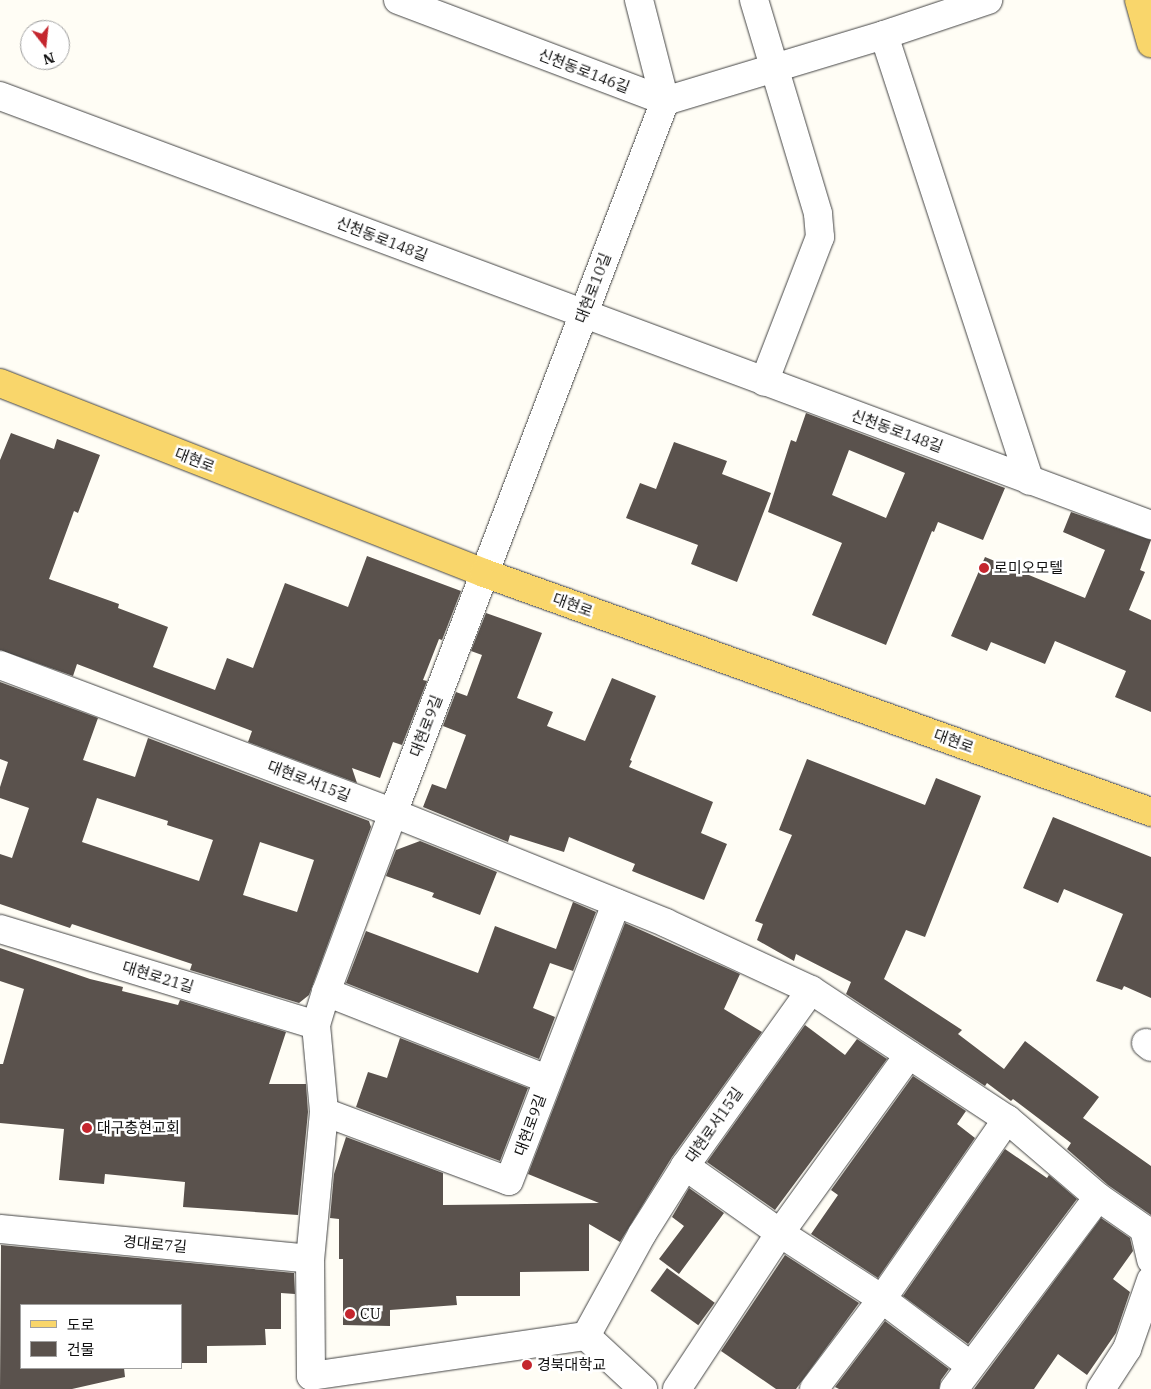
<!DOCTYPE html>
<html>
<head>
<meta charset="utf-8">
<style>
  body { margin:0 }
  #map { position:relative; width:1151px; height:1389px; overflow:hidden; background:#fffdf5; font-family:"IBM Plex Serif","Noto Sans KR",serif }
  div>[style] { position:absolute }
  .building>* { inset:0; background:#5a524d; transform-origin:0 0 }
  .roads { filter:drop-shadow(0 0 1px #444) drop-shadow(0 0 1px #444) }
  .minor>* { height:28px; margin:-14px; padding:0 14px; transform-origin:14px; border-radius:14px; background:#fff }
  .major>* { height:28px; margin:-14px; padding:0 14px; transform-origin:14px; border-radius:14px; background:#f9d66b }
  .dots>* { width:14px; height:14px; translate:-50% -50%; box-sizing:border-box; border:2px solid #fff; border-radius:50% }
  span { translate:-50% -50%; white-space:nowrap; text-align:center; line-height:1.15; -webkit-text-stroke:5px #fff; paint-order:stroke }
  .street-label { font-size:15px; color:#111 }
  .poi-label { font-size:15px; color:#111 }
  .left { translate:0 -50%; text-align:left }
  .legend { position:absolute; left:20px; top:1304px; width:162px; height:65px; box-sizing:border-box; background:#fff; border:1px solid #a0a0a0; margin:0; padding:6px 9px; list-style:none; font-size:15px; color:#111 }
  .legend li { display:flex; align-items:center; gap:10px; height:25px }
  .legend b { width:25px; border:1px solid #a0a0a0 }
  .north { position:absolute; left:20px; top:20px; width:50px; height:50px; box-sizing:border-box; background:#fff; border:1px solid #a0a0a0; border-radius:50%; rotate:164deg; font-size:14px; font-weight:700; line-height:20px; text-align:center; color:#111 }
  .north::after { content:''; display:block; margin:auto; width:18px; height:22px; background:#c4262e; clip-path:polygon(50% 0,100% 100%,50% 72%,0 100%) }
</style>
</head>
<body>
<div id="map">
  <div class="building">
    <i style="clip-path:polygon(evenodd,806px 413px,1005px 488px,983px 540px,938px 522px,934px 532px,932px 531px,886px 645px,812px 615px,842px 543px,768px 512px,791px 440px,796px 442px,806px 413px,849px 450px,905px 473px,886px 518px,832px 495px,849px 450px)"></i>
    <i style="clip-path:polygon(11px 433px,54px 449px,57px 439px,100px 455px,78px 513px,74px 511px,49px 579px,119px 604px,118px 608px,168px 627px,153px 667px,215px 690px,227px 658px,253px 668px,285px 583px,348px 607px,367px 556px,461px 591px,442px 640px,439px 639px,423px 680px,427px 681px,402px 745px,393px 742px,380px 778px,352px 768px,357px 783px,248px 742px,252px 731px,77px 664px,73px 676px,0 650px,0 460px)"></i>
    <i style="clip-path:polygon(674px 442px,727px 461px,722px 474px,771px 493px,737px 582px,691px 564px,698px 545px,626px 518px,640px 483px,656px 489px)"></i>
    <i style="clip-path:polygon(1071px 512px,1151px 540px,1140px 570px,1145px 572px,1129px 610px,1151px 620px,1151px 712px,1115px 697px,1126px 671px,1055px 641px,1045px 664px,991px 642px,987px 651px,951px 636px,985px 557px,1085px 598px,1105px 550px,1063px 532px)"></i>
    <i style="clip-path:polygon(486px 613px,542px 633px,517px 698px,553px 712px,547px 726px,585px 741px,612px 678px,656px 696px,630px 760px,632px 761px,629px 767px,713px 802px,701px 833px,727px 844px,704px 900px,632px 871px,635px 864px,569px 837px,564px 852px,510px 835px,508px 842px,423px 807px,432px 784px,446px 789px,466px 735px,443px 726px,456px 692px,467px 696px,482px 655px,471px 651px)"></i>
    <i style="clip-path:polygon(evenodd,0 682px,98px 718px,83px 760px,135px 777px,148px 738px,369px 821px,371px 827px,309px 995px,299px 1003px,190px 970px,192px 964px,72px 924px,70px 928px,0 904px,0 854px,12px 858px,29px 808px,0 798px,0 787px,8px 762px,0 759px,0 682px,97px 798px,168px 821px,167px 825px,213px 840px,199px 881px,82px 842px,97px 798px,0 682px,260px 842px,314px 860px,297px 912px,243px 895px,260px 842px)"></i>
    <i style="clip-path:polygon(807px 759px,925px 805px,936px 778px,981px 796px,925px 937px,906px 930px,884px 979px,962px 1030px,958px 1034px,1004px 1069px,1025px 1041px,1099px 1097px,1083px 1118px,1151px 1166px,1151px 1215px,1108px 1185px,1067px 1149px,1071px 1143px,1013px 1099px,1011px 1101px,987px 1083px,985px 1086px,846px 994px,851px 982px,796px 954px,794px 961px,757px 940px,763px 924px,755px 921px,792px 835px,779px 830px)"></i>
    <i style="clip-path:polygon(1053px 817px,1151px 857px,1151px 998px,1124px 986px,1122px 990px,1096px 981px,1123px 914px,1064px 889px,1058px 903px,1023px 888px)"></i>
    <i style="clip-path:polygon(420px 841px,497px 872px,480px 915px,432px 897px,434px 893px,386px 876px,396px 850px)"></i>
    <i style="clip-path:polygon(573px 902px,596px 912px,573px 971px,550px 963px,533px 1008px,555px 1017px,539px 1059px,346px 983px,366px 931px,478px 973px,495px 926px,556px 949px)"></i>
    <i style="clip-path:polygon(625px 923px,740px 974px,724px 1009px,762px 1032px,672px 1157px,620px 1242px,589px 1224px,589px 1271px,520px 1272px,520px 1296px,456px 1296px,457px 1305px,390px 1310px,390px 1326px,343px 1325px,343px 1259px,339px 1259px,339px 1219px,330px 1218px,334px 1174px,346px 1137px,443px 1173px,443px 1205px,599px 1203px,528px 1174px)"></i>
    <i style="clip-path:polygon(0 948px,90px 979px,123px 987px,122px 991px,178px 1005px,180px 1000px,286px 1032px,269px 1084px,306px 1084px,308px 1112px,298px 1215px,183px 1207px,185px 1182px,105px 1174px,104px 1184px,59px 1180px,64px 1129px,0 1123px,0 1064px,3px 1064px,24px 989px,0 981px)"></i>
    <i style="clip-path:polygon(805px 1025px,845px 1055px,857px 1039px,887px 1059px,775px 1210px,707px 1162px)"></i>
    <i style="clip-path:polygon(400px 1038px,528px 1088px,500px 1161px,356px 1107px,368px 1072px,387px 1078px)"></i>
    <i style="clip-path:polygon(913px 1076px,966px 1111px,957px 1124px,975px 1138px,878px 1278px,811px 1234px,838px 1195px,831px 1190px)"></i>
    <i style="clip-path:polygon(1005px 1149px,1047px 1178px,1049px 1175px,1077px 1199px,968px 1344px,903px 1296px)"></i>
    <i style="clip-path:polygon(689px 1188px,724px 1213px,679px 1274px,659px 1259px,684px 1226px,672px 1217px)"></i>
    <i style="clip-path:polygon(1101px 1218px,1130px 1238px,1133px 1251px,1113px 1279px,1130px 1292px,1116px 1333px,1087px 1375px,1058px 1354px,1034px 1389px,974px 1389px)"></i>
    <i style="clip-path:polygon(1px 1245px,294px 1273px,295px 1294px,281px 1293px,281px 1329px,265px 1329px,266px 1345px,207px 1346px,207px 1363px,181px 1363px,181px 1305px,21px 1305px,21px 1368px,124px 1368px,125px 1377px,72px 1389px,0 1389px)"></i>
    <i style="clip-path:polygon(785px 1255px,859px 1303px,796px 1389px,776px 1389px,721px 1351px)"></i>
    <i style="left:667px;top:1268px;width:59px;height:28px;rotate:36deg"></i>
    <i style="clip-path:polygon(885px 1321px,949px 1369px,941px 1380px,939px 1389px,839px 1389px,835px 1387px)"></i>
  </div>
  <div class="roads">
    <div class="minor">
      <i style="left:398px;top:0;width:285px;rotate:20.7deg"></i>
      <i style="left:665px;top:101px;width:229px;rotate:-16.8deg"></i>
      <i style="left:884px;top:35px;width:110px;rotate:-18.6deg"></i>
      <i style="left:639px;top:0;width:104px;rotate:75.6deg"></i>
      <i style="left:665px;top:101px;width:762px;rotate:110.91deg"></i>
      <i style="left:393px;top:813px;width:191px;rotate:110.5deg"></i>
      <i style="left:326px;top:992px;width:34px;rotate:107deg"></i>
      <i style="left:316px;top:1025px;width:87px;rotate:84.7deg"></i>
      <i style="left:324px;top:1112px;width:148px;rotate:95.4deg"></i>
      <i style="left:310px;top:1259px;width:117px;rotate:89.5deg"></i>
      <i style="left:311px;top:1376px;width:278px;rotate:-8.3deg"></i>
      <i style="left:586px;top:1336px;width:78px;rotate:42.9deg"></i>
      <i style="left:754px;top:0;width:223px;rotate:73.3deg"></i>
      <i style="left:818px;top:214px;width:23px;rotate:85deg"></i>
      <i style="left:820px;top:237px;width:155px;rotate:111.1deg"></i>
      <i style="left:884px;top:35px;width:469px;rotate:71.9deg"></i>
      <i style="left:0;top:96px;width:1228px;rotate:20.44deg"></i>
      <i style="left:0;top:665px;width:420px;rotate:20.6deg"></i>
      <i style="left:393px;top:813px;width:294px;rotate:21.9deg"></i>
      <i style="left:666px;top:923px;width:160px;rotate:24.8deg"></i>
      <i style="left:811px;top:990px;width:235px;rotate:33.4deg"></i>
      <i style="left:1007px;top:1119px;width:120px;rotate:40.6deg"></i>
      <i style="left:1098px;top:1197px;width:56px;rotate:34.8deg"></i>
      <i style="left:1144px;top:1229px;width:32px;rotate:77deg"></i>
      <i style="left:0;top:929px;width:330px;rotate:16.9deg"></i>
      <i style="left:326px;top:992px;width:238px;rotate:21.5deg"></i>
      <i style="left:1146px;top:1043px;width:6px;rotate:39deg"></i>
      <i style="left:324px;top:1112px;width:197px;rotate:20.5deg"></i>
      <i style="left:509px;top:1181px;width:298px;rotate:-68.9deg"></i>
      <i style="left:685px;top:1166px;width:116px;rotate:35.2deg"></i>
      <i style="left:780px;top:1233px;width:121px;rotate:32.9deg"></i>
      <i style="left:882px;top:1299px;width:111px;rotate:37deg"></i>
      <i style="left:0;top:1229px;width:311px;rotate:5.5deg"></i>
      <i style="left:586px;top:1336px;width:116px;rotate:-61.2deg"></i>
      <i style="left:642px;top:1234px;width:80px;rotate:-57.7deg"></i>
      <i style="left:685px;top:1166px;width:216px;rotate:-54.4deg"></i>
      <i style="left:677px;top:1389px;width:187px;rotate:-56.6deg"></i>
      <i style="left:780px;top:1233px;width:220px;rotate:-54.1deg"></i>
      <i style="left:814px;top:1389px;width:113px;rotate:-52.9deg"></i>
      <i style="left:882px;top:1299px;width:219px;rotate:-55.2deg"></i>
      <i style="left:954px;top:1389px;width:240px;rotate:-53.1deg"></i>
      <i style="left:1101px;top:1389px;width:48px;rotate:-57deg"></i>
      <i style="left:1127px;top:1349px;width:73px;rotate:-70.8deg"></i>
    </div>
    <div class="major">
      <i style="left:1139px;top:0;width:45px;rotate:74.4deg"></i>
      <i style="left:0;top:383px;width:520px;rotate:21.43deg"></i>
      <i style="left:484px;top:573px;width:709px;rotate:19.71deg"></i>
    </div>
  </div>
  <div class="dots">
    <i style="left:984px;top:568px;background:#c4262e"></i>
    <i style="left:87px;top:1128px;background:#c4262e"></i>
    <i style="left:350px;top:1314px;background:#c4262e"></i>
    <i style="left:527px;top:1365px;background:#c4262e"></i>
  </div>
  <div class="street-label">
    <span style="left:584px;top:71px;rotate:21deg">신천동로146길</span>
    <span style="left:382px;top:239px;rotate:21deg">신천동로148길</span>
    <span style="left:593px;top:288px;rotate:-69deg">대현로10길</span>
    <span style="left:897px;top:431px;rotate:20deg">신천동로148길</span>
    <span style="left:195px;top:460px;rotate:21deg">대현로</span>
    <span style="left:573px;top:605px;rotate:20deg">대현로</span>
    <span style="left:426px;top:726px;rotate:-69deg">대현로9길</span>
    <span style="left:954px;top:741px;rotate:20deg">대현로</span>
    <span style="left:309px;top:781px;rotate:21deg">대현로서15길</span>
    <span style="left:158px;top:977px;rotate:17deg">대현로21길</span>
    <span style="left:530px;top:1125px;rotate:-70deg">대현로9길</span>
    <span style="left:714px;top:1125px;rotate:-55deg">대현로서15길</span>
    <span style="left:155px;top:1244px;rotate:5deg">경대로7길</span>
  </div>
  <div class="poi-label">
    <span class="left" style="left:994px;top:568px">로미오모텔</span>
    <span class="left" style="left:97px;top:1128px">대구충현교회</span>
    <span class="left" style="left:360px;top:1314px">CU</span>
    <span class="left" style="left:537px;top:1365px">경북대학교</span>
  </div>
  <ul class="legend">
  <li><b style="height:6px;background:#f9d66b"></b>도로</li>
  <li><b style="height:14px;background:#5a524d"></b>건물</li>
  </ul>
  <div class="north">N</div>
</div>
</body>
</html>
